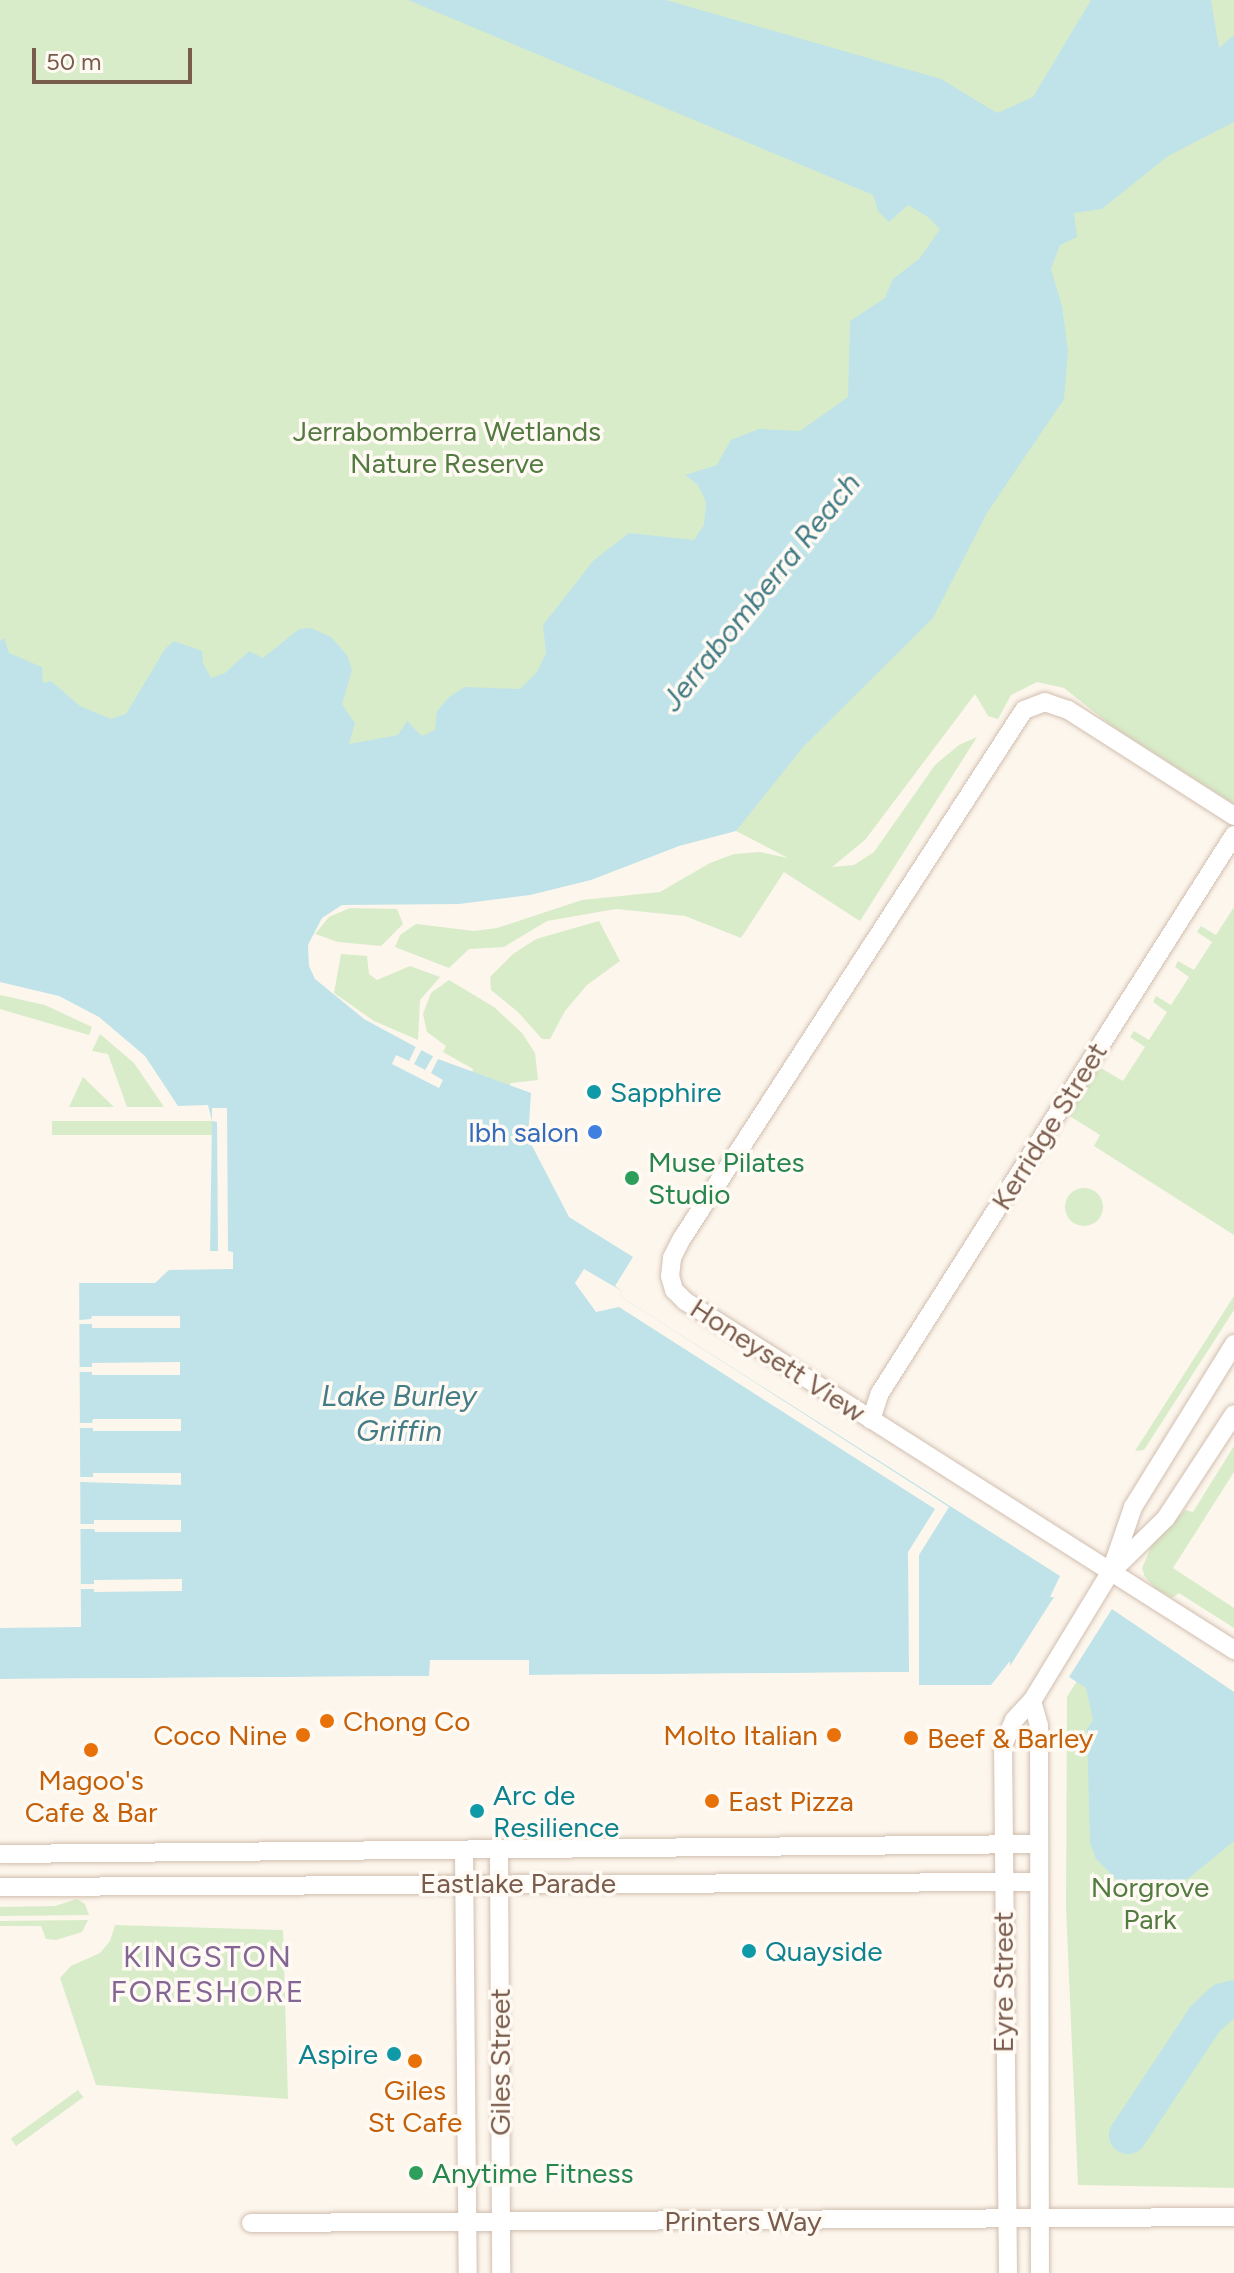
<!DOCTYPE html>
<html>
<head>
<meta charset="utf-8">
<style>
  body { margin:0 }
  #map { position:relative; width:1234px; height:2273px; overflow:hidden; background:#fdf6ec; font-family:Figtree,sans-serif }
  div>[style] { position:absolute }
  .green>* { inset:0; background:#d8ecc9; transform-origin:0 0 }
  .round { border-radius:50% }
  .water>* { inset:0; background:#bfe3e8 }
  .pier>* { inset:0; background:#fdf6ec }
  .river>* { height:38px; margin:-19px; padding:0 19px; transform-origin:19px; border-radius:19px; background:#bfe3e8 }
  .roads { filter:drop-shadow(0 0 2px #d1beb0) drop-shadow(0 0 2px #d1beb0) }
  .minor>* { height:18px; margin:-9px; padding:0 9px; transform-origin:9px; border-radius:9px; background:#fff }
  .dots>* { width:22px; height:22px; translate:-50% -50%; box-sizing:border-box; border:4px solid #fffaf3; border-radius:50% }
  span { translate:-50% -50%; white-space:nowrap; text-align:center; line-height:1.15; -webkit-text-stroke:7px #fffaf3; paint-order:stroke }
  .park-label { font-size:28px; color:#537a41 }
  .culture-label { font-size:28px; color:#0d838f }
  .left { translate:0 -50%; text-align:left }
  .right { translate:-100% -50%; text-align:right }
  .street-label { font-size:28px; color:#7a5c4d }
  .shop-label { font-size:28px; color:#366cbe }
  .leisure-label { font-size:28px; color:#27864d }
  .food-label { font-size:28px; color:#c56008 }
  .water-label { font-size:30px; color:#437c86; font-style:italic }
  .neighbourhood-label { font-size:30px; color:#846695; letter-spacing:2px }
  .scale { position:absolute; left:32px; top:48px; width:160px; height:36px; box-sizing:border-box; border:4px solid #7a5c4d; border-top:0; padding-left:10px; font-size:24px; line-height:28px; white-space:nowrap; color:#7a5c4d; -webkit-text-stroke:6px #fffaf3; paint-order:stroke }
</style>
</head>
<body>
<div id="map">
  <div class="green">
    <i style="clip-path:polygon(0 0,1234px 0,1234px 804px,1112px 726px,1064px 688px,1037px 682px,1011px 695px,998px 719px,988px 716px,975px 694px,865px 840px,832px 867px,854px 865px,874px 852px,935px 765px,959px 745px,977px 737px,860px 921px,784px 872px,741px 938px,685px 916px,616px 909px,547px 921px,504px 947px,469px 949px,449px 968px,395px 947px,400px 935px,416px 924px,474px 931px,497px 928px,582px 900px,660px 892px,710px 863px,734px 854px,760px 852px,788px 858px,736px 831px,716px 829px,340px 898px,0 969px)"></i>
    <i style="clip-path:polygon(1234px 907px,1234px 1235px,1094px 1146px,1100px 1135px,1068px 1115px,1099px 1067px,1123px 1081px,1145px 1047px,1130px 1037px,1134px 1031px,1149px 1040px,1167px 1012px,1153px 1002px,1156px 996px,1171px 1005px,1189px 977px,1175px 967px,1178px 961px,1194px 970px,1212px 942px,1197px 932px,1201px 926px,1216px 935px)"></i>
    <i style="clip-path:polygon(350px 908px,397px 909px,403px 924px,381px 946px,338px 942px,315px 934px,329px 917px)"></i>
    <i style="clip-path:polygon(599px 921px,620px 961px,587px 985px,565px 1011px,550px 1039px,542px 1039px,518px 1012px,491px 990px,490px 977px,513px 954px,536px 939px)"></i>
    <i style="clip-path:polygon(341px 954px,367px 956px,369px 974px,377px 980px,410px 966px,440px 977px,420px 1000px,418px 1040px,374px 1021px,334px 993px)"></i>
    <i style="clip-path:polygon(449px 980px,494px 1007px,522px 1033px,535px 1053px,538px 1080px,511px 1083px,509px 1086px,472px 1073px,473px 1069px,443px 1052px,446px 1046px,427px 1032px,423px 1014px,431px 993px)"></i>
    <i style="clip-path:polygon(0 995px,45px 1005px,92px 1027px,89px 1035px,0 1009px)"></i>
    <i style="clip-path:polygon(100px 1034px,134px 1063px,164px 1107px,127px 1107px,108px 1054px,92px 1051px)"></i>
    <i style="clip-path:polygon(83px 1077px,114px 1107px,69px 1107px)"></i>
    <i style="left:212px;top:1121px;width:14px;height:160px;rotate:90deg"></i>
    <i class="round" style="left:1065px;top:1188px;width:38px;height:38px"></i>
    <i style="clip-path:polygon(1234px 1296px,1234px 1310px,1144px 1450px,1135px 1451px)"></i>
    <i style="clip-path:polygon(1234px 1446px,1234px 1472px,1173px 1568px,1234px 1608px,1234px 1628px,1179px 1593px,1172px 1598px,1155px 1588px,1145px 1577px,1142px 1568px,1152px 1545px,1185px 1510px,1193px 1512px)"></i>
    <i style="clip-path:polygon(1116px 1618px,1234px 1692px,1234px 2188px,1078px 2185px,1066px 1907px,1067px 1697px)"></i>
    <i style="clip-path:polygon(77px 1899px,85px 1904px,89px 1915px,0 1916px,0 1907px,55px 1906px)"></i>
    <i style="clip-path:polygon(88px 1920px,82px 1932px,56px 1940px,46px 1939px,41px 1926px,0 1926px,0 1921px)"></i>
    <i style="clip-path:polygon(115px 1925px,283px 1930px,288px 2099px,96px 2085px,60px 1978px,71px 1966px,100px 1953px,110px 1941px)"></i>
    <i style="left:78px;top:2090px;width:9px;height:83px;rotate:54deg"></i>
  </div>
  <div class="water">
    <i style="clip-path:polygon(408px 0,666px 0,941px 79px,997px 113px,1033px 97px,1091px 0,1211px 0,1219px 48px,1234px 35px,1234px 122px,1168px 156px,1102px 209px,1074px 213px,1077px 237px,1060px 245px,1051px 269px,1062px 306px,1068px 351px,1064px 399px,987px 513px,933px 618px,804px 746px,736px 831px,679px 846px,591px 880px,530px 895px,459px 904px,342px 905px,322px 918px,308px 945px,309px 966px,315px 979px,364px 1019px,438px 1059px,531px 1093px,528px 1138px,569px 1217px,633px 1257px,615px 1286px,622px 1291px,620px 1296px,1060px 1576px,1050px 1597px,1054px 1597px,1010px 1666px,1010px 1661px,991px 1685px,919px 1685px,919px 1673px,909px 1672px,529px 1675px,528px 1660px,430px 1660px,430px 1676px,0 1679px,0 1628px,81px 1627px,79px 1252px,210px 1252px,212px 1121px,208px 1105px,178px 1106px,145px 1056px,99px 1017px,59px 996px,0 982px,0 641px,4px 638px,9px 653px,42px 667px,43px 683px,51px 681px,80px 706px,111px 719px,126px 714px,165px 649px,174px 641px,202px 651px,203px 663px,211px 678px,225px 673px,249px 651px,263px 658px,299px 629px,311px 628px,331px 637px,347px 655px,352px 670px,342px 704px,355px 723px,349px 744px,398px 735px,407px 721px,422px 736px,435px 730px,437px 711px,449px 697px,465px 687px,520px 689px,537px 672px,546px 653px,543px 625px,594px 560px,629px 533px,694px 540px,704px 525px,706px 502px,698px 485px,685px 475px,717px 465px,731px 440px,759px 429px,800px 431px,848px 397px,850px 321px,885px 298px,893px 279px,920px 258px,940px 229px,928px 217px,908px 205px,889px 222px,878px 211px,873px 195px)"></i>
    <i style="clip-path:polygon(1112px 1609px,1234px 1692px,1234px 1841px,1189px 1878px,1166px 1887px,1139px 1887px,1116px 1879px,1096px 1859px,1090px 1843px,1087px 1729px,1093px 1720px,1086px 1688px,1069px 1677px)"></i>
  </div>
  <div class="pier">
    <i style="clip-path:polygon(417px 1044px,423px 1047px,414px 1064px,425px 1070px,435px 1053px,440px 1055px,431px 1073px,443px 1080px,439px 1088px,392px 1064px,396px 1055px,409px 1061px)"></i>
    <i style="clip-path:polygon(212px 1108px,227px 1108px,228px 1251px,233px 1252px,233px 1269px,169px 1270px,155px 1283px,78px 1283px,79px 1252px,218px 1251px,217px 1122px,212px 1121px)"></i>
    <i style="clip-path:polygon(584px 1269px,622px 1291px,620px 1296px,949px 1507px,919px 1555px,919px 1689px,915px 1677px,909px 1676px,528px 1679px,525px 1664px,434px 1664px,434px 1677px,430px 1680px,0 1683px,0 1679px,429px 1676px,430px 1660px,529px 1660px,529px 1675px,909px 1672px,908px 1552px,935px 1509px,619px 1307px,596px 1312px,575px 1283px)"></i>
    <i style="clip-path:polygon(92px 1316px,180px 1316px,180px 1328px,92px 1328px,92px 1324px,79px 1324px,79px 1320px,91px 1319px)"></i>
    <i style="clip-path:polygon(180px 1362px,180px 1375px,92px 1375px,92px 1372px,79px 1372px,79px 1367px,92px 1367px,92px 1363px)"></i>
    <i style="clip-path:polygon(93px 1419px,181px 1419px,181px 1431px,93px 1431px,93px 1428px,79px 1428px,80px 1423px,92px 1423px)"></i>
    <i style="clip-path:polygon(93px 1473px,181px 1473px,181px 1485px,80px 1482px,80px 1477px,93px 1477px)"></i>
    <i style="clip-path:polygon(94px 1520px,181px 1520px,181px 1532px,95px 1532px,94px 1529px,80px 1529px,80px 1524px,94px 1524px)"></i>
    <i style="clip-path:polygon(182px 1579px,182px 1591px,94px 1592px,94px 1589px,81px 1589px,80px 1584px,94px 1584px,94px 1580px)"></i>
  </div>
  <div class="river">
    <i style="left:1128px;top:2135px;width:139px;rotate:-56.4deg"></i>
    <i style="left:1205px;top:2019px;width:25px;rotate:-43deg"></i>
    <i style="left:1223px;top:2002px;width:11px;rotate:-15deg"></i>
  </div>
  <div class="roads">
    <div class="minor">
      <i style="left:1234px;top:816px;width:197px;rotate:-147.4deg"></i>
      <i style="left:1068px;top:710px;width:24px;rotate:-161deg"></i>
      <i style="left:1045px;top:702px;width:22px;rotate:159deg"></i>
      <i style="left:1024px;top:710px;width:631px;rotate:122.91deg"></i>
      <i style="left:681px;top:1240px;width:20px;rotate:117deg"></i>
      <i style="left:672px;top:1258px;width:18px;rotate:96deg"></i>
      <i style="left:670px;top:1276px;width:15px;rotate:74deg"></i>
      <i style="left:674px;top:1290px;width:16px;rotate:45deg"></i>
      <i style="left:685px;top:1301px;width:651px;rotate:32.44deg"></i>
      <i style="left:871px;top:1420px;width:28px;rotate:-72deg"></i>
      <i style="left:880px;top:1393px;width:661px;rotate:-57.61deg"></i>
      <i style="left:1114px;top:1569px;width:73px;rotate:-44.4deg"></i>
      <i style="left:1166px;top:1518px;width:124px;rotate:-56.8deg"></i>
      <i style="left:1032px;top:1701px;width:26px;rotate:74deg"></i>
      <i style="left:1039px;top:1726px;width:547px;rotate:89.9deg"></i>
      <i style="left:464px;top:1850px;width:423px;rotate:89.5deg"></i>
      <i style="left:499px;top:1850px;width:423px;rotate:89.7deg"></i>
      <i style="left:0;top:1854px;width:1036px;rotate:-0.55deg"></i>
      <i style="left:0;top:1887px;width:1037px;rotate:-0.28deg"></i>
      <i style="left:251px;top:2223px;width:983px;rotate:-0.35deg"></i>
      <i style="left:1008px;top:2273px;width:528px;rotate:-90.54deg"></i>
      <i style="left:1003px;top:1745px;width:27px;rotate:-66deg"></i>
      <i style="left:1014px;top:1720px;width:26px;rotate:-47deg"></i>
      <i style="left:1032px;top:1701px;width:152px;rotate:-58.7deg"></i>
      <i style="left:1111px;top:1571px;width:68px;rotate:-71deg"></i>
      <i style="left:1133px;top:1507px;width:192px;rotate:-58.2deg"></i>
    </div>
  </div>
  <div class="dots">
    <i style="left:594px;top:1092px;background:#0f9aa8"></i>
    <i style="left:595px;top:1132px;background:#3f7fe0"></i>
    <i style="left:632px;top:1178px;background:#2e9e5b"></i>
    <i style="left:327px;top:1721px;background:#e8710a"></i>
    <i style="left:303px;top:1735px;background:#e8710a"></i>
    <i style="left:834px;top:1735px;background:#e8710a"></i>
    <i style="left:911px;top:1738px;background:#e8710a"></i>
    <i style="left:91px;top:1750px;background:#e8710a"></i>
    <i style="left:712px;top:1801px;background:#e8710a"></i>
    <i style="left:477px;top:1811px;background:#0f9aa8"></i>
    <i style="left:749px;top:1951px;background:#0f9aa8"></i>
    <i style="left:394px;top:2054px;background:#0f9aa8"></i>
    <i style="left:415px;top:2061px;background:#e8710a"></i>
    <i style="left:416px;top:2173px;background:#2e9e5b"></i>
  </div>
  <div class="park-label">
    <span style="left:447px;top:447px">Jerrabomberra Wetlands<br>Nature Reserve</span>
    <span style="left:1150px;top:1903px">Norgrove<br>Park</span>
  </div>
  <div class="culture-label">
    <span class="left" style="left:610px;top:1092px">Sapphire</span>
    <span class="left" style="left:493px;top:1811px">Arc de<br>Resilience</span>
    <span class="left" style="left:765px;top:1951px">Quayside</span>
    <span class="right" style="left:378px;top:2054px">Aspire</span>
  </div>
  <div class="street-label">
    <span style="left:1049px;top:1126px;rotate:-58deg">Kerridge Street</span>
    <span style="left:778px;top:1360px;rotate:33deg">Honeysett View</span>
    <span style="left:518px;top:1883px">Eastlake Parade</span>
    <span style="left:1003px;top:1982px;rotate:-90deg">Eyre Street</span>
    <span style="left:500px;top:2062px;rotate:-90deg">Giles Street</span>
    <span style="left:743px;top:2221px">Printers Way</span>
  </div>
  <div class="shop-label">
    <span class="right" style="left:579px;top:1132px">lbh salon</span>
  </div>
  <div class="leisure-label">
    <span class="left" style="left:648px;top:1178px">Muse Pilates<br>Studio</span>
    <span class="left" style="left:432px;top:2173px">Anytime Fitness</span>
  </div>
  <div class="food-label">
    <span class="left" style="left:343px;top:1721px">Chong Co</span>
    <span class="right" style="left:287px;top:1735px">Coco Nine</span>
    <span class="right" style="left:818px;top:1735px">Molto Italian</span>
    <span class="left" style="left:927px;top:1738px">Beef &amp; Barley</span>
    <span style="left:91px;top:1796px">Magoo's<br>Cafe &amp; Bar</span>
    <span class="left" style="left:728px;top:1801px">East Pizza</span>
    <span style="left:415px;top:2106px">Giles<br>St Cafe</span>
  </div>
  <div class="water-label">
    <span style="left:761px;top:592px;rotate:-51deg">Jerrabomberra Reach</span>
    <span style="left:399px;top:1413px">Lake Burley<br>Griffin</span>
  </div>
  <div class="neighbourhood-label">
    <span style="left:208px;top:1974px">KINGSTON<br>FORESHORE</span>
  </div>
  <div class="scale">50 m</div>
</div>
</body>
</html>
